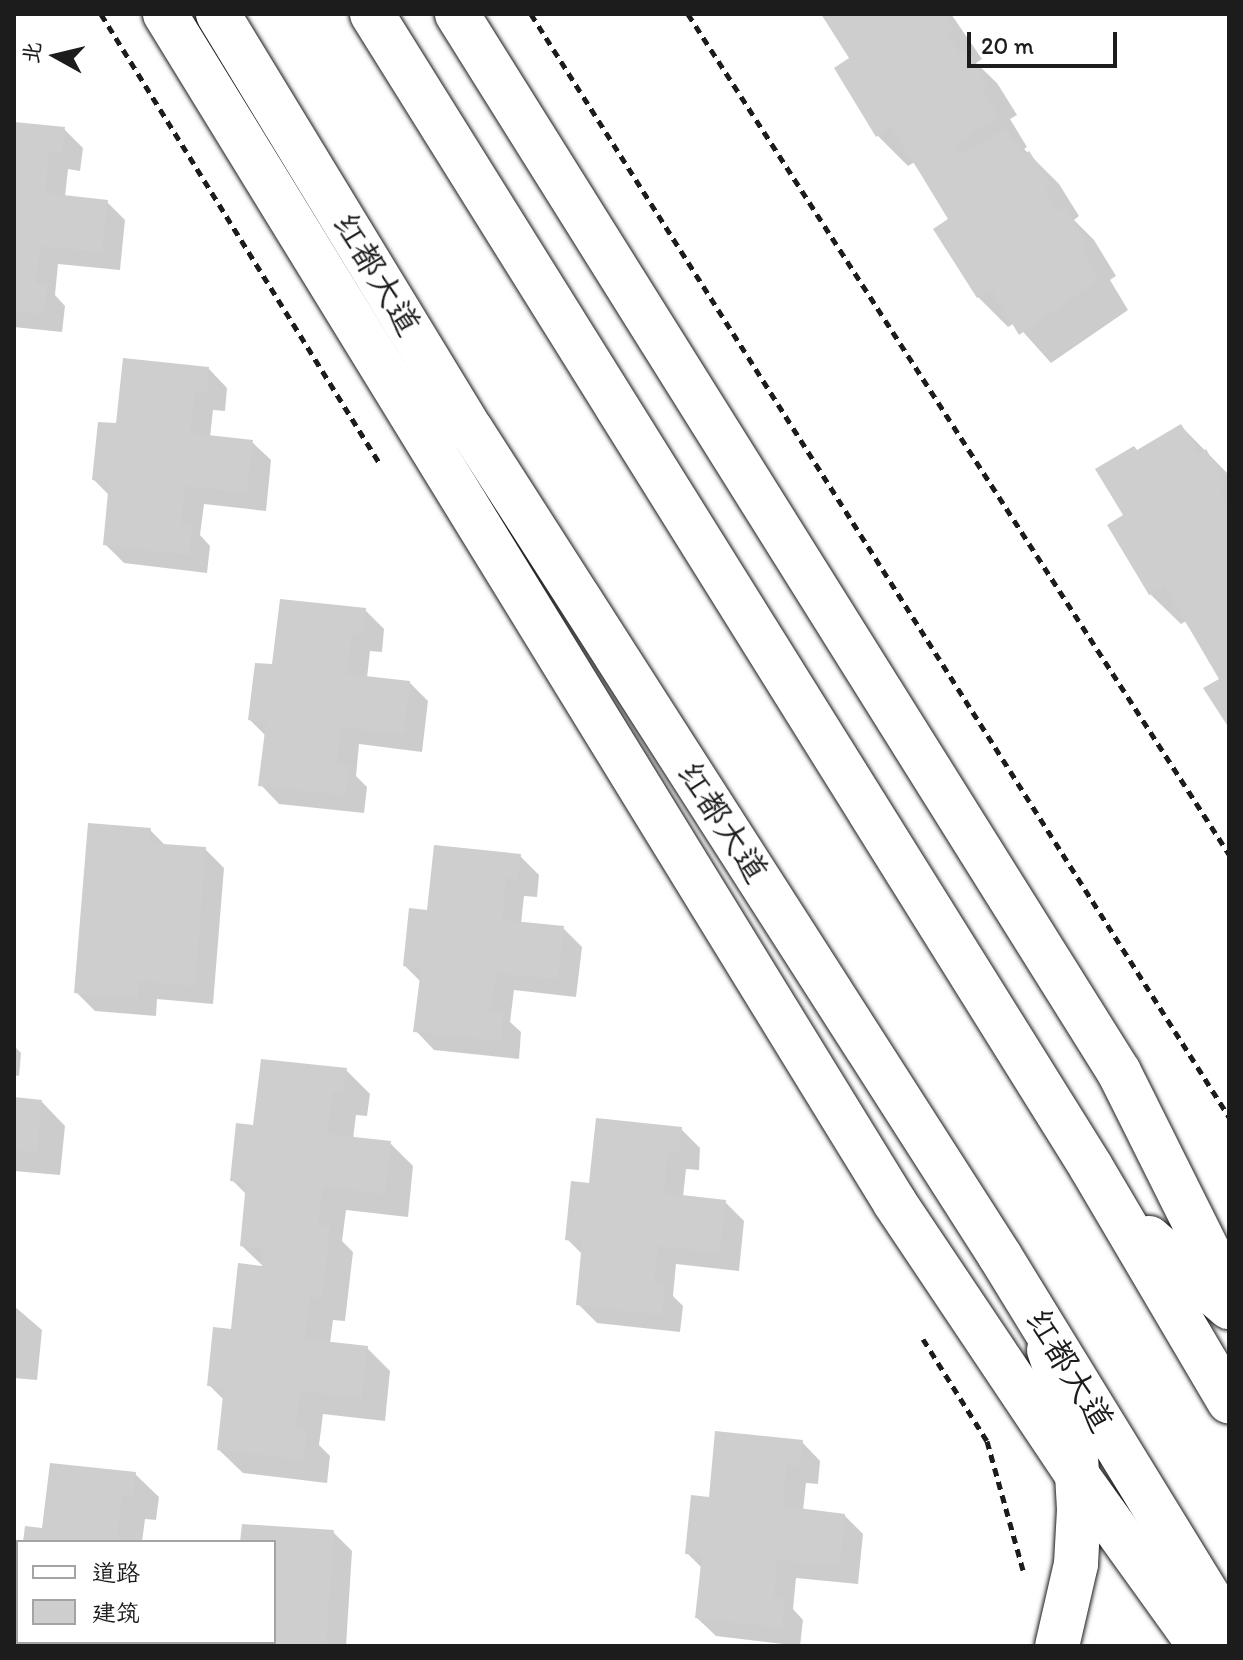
<!DOCTYPE html>
<html>
<head>
<meta charset="utf-8">
<style>
  body { margin:0 }
  #map { position:relative; width:1243px; height:1660px; overflow:hidden; background:#fff; font-family:Itim,"LXGW WenKai TC",sans-serif }
  div>[style] { position:absolute }
  .shadow>* { inset:0; background:#0003; transform-origin:0 0 }
  .building>* { inset:0; background:#cecece; transform-origin:0 0 }
  .path>* { height:5px; margin-top:-2.5px; transform-origin:0; background:repeating-linear-gradient(90deg,#1c1c1c 0 8px,transparent 0 14px) }
  .roads { filter:drop-shadow(0 0 2px #1c1c1c) drop-shadow(0 0 2px #1c1c1c) }
  .tertiary>* { height:44px; margin:-22px; padding:0 22px; transform-origin:22px; border-radius:22px; background:#fff }
  .secondary>* { height:44px; margin:-22px; padding:0 22px; transform-origin:22px; border-radius:22px; background:#fff }
  .primary>* { height:44px; margin:-22px; padding:0 22px; transform-origin:22px; border-radius:22px; background:#fff }
  span { translate:-50% -50%; white-space:nowrap; text-align:center; line-height:1.15; -webkit-text-stroke:7px #fff; paint-order:stroke }
  .street-label { font-size:34px; color:#1c1c1c }
  .frame { position:absolute; inset:0; border:16px solid #1c1c1c; pointer-events:none }
  .legend { position:absolute; left:16px; top:1540px; width:260px; height:104px; box-sizing:border-box; background:#fff; border:2px solid #a4a4a4; margin:0; padding:10px 14px; list-style:none; font-size:24px; color:#1c1c1c }
  .legend li { display:flex; align-items:center; gap:16px; height:40px }
  .legend b { width:40px; border:2px solid #a4a4a4 }
  .north { position:absolute; left:16px; top:16px; width:80px; height:80px; -webkit-text-stroke:6px #fff; paint-order:stroke; rotate:278deg; font-size:22px; font-weight:700; line-height:32px; text-align:center; color:#1c1c1c }
  .north::after { content:''; display:block; margin:auto; width:28px; height:36px; background:#1c1c1c; clip-path:polygon(50% 0,100% 100%,50% 72%,0 100%) }
  .scale { position:absolute; left:967px; top:32px; width:150px; height:36px; box-sizing:border-box; border:4px solid #1c1c1c; border-top:0; padding-left:10px; font-size:24px; line-height:28px; white-space:nowrap; color:#1c1c1c; -webkit-text-stroke:6px #fff; paint-order:stroke }
</style>
</head>
<body>
<div id="map">
  <div class="shadow">
    <i style="clip-path:polygon(823px 14px,951px 14px,982px 59px,976px 63px,997px 83px,1017px 115px,1010px 119px,1027px 147px,1024px 149px,1059px 184px,1079px 216px,1074px 220px,1094px 240px,1116px 276px,1110px 280px,1128px 310px,1051px 363px,1015px 323px,1008px 327px,978px 297px,951px 220px,915px 162px,908px 166px,878px 136px,851px 59px)"></i>
    <i style="clip-path:polygon(14px 124px,64px 129px,83px 148px,80px 171px,68px 169px,65px 197px,107px 202px,125px 220px,120px 270px,58px 264px,55px 295px,65px 306px,62px 332px,14px 327px)"></i>
    <i style="clip-path:polygon(209px 369px,227px 388px,225px 411px,213px 410px,210px 437px,252px 442px,271px 460px,266px 511px,204px 504px,200px 535px,210px 546px,207px 573px,124px 563px,105px 544px,110px 496px,94px 480px,117px 426px)"></i>
    <i style="clip-path:polygon(1181px 426px,1229px 475px,1229px 728px,1222px 680px,1186px 621px,1181px 624px,1150px 594px,1126px 516px,1138px 452px)"></i>
    <i style="clip-path:polygon(365px 610px,384px 629px,382px 652px,370px 651px,367px 678px,409px 682px,428px 701px,422px 752px,359px 744px,356px 776px,367px 787px,364px 813px,279px 804px,261px 785px,266px 736px,250px 720px,274px 666px)"></i>
    <i style="clip-path:polygon(150px 830px,166px 846px,205px 849px,224px 868px,213px 1004px,157px 999px,156px 1016px,95px 1011px,76px 992px)"></i>
    <i style="clip-path:polygon(520px 856px,539px 875px,537px 897px,524px 896px,521px 924px,563px 928px,582px 947px,576px 997px,514px 990px,510px 1022px,521px 1032px,519px 1059px,434px 1050px,416px 1031px,421px 982px,405px 966px,429px 913px)"></i>
    <i style="clip-path:polygon(14px 1046px,21px 1053px,19px 1076px,14px 1075px)"></i>
    <i style="clip-path:polygon(346px 1070px,370px 1094px,367px 1116px,356px 1115px,353px 1139px,390px 1143px,413px 1166px,408px 1217px,346px 1210px,342px 1241px,353px 1252px,345px 1321px,333px 1320px,330px 1343px,367px 1348px,390px 1371px,385px 1421px,323px 1414px,319px 1445px,330px 1456px,327px 1483px,243px 1473px,219px 1450px,225px 1401px,209px 1385px,265px 1268px,242px 1246px,247px 1195px,232px 1180px,255px 1127px)"></i>
    <i style="clip-path:polygon(14px 1099px,42px 1102px,65px 1126px,60px 1175px,14px 1171px)"></i>
    <i style="clip-path:polygon(681px 1129px,700px 1148px,699px 1170px,686px 1169px,683px 1197px,725px 1202px,744px 1221px,739px 1271px,676px 1264px,673px 1296px,683px 1306px,680px 1332px,597px 1323px,578px 1304px,583px 1255px,567px 1239px,590px 1185px)"></i>
    <i style="clip-path:polygon(14px 1306px,42px 1330px,37px 1380px,14px 1378px)"></i>
    <i style="clip-path:polygon(802px 1442px,820px 1461px,818px 1484px,806px 1483px,803px 1511px,844px 1515px,863px 1534px,858px 1584px,796px 1578px,793px 1609px,803px 1620px,800px 1646px,716px 1636px,697px 1618px,703px 1569px,687px 1553px,711px 1499px)"></i>
    <i style="clip-path:polygon(135px 1474px,159px 1497px,156px 1520px,145px 1519px,142px 1542px,25px 1542px)"></i>
    <i style="clip-path:polygon(333px 1532px,352px 1551px,346px 1646px,235px 1646px,236px 1642px,274px 1642px,274px 1542px,242px 1542px)"></i>
    <i style="left:32px;top:1642px;width:99px;height:4px"></i>
  </div>
  <div class="building">
    <i style="clip-path:polygon(821px 14px,944px 14px,953px 28px,947px 32px,960px 54px,967px 50px,988px 84px,982px 88px,999px 117px,954px 145px,956px 150px,960px 155px,1006px 128px,1023px 155px,1029px 151px,1051px 185px,1044px 189px,1058px 212px,1064px 207px,1088px 245px,1081px 249px,1099px 279px,1019px 335px,991px 289px,977px 298px,933px 229px,948px 219px,920px 173px,891px 127px,876px 137px,834px 68px,849px 58px)"></i>
    <i style="clip-path:polygon(14px 122px,65px 127px,62px 153px,49px 151px,45px 193px,108px 200px,102px 252px,40px 246px,36px 283px,47px 285px,44px 314px,14px 311px)"></i>
    <i style="clip-path:polygon(123px 358px,209px 367px,207px 393px,195px 392px,190px 433px,253px 440px,247px 493px,185px 486px,181px 524px,192px 525px,189px 555px,103px 545px,109px 482px,92px 480px,98px 422px,116px 423px)"></i>
    <i style="clip-path:polygon(1181px 424px,1199px 454px,1206px 449px,1228px 488px,1221px 492px,1229px 505px,1229px 602px,1225px 604px,1229px 611px,1229px 728px,1203px 688px,1219px 679px,1192px 633px,1164px 586px,1149px 595px,1107px 525px,1123px 515px,1095px 469px,1134px 446px,1137px 450px)"></i>
    <i style="clip-path:polygon(280px 599px,366px 608px,363px 634px,352px 633px,347px 674px,410px 681px,404px 734px,341px 727px,337px 765px,349px 766px,346px 795px,258px 786px,266px 723px,248px 720px,255px 663px,272px 664px)"></i>
    <i style="clip-path:polygon(88px 823px,151px 828px,149px 843px,206px 847px,195px 986px,139px 981px,138px 998px,74px 993px)"></i>
    <i style="clip-path:polygon(434px 845px,521px 854px,518px 880px,506px 878px,502px 920px,564px 926px,558px 979px,496px 973px,491px 1011px,503px 1012px,501px 1041px,413px 1032px,421px 969px,403px 966px,409px 908px,427px 910px)"></i>
    <i style="clip-path:polygon(261px 1059px,347px 1068px,344px 1094px,333px 1092px,327px 1134px,391px 1141px,385px 1194px,323px 1187px,318px 1225px,330px 1226px,322px 1298px,310px 1297px,305px 1339px,368px 1346px,362px 1398px,300px 1391px,295px 1429px,307px 1430px,304px 1460px,217px 1450px,224px 1387px,207px 1386px,213px 1327px,231px 1329px,238px 1263px,262px 1266px,263px 1249px,240px 1246px,246px 1183px,230px 1181px,236px 1123px,253px 1125px)"></i>
    <i style="clip-path:polygon(14px 1097px,42px 1100px,37px 1153px,14px 1150px)"></i>
    <i style="clip-path:polygon(596px 1118px,682px 1127px,680px 1153px,668px 1152px,664px 1193px,726px 1200px,720px 1253px,658px 1246px,654px 1284px,665px 1285px,662px 1315px,576px 1305px,582px 1242px,565px 1240px,571px 1181px,589px 1183px)"></i>
    <i style="clip-path:polygon(715px 1431px,803px 1440px,800px 1466px,787px 1465px,783px 1506px,845px 1514px,840px 1566px,777px 1560px,774px 1597px,785px 1599px,782px 1628px,695px 1618px,702px 1555px,685px 1554px,691px 1495px,709px 1497px)"></i>
    <i style="clip-path:polygon(50px 1463px,136px 1472px,133px 1497px,122px 1496px,117px 1538px,136px 1542px,23px 1542px,25px 1526px,42px 1528px)"></i>
    <i style="clip-path:polygon(242px 1524px,334px 1530px,326px 1646px,233px 1646px,234px 1642px,274px 1642px,274px 1542px,240px 1542px)"></i>
    <i style="left:30px;top:1642px;width:88px;height:4px"></i>
  </div>
  <div class="path">
    <i style="left:101px;top:14px;width:529px;rotate:58.2deg"></i>
    <i style="left:531px;top:14px;width:1305px;rotate:57.67deg"></i>
    <i style="left:688px;top:14px;width:999px;rotate:57.22deg"></i>
    <i style="left:923px;top:1339px;width:120px;rotate:57.9deg"></i>
    <i style="left:987px;top:1441px;width:134px;rotate:74.4deg"></i>
  </div>
  <div class="roads">
    <div class="tertiary">
      <i style="left:165px;top:14px;width:1395px;rotate:58.45deg"></i>
      <i style="left:895px;top:1203px;width:327px;rotate:56.2deg"></i>
      <i style="left:1077px;top:1475px;width:211px;rotate:54.3deg"></i>
      <i style="left:457px;top:14px;width:1248px;rotate:57.97deg"></i>
      <i style="left:1119px;top:1072px;width:247px;rotate:63.5deg"></i>
    </div>
    <div class="secondary">
      <i style="left:1049px;top:1350px;width:56px;rotate:71.2deg"></i>
      <i style="left:1067px;top:1403px;width:54px;rotate:80.4deg"></i>
      <i style="left:1076px;top:1456px;width:54px;rotate:86.8deg"></i>
      <i style="left:1079px;top:1510px;width:54px;rotate:93.2deg"></i>
      <i style="left:1076px;top:1564px;width:84px;rotate:103deg"></i>
    </div>
    <div class="primary">
      <i style="left:218px;top:14px;width:488px;rotate:58.7deg"></i>
      <i style="left:472px;top:431px;width:979px;rotate:57.38deg"></i>
      <i style="left:1000px;top:1256px;width:438px;rotate:58.5deg"></i>
      <i style="left:372px;top:14px;width:1359px;rotate:58.05deg"></i>
      <i style="left:1091px;top:1167px;width:272px;rotate:59.5deg"></i>
      <i style="left:1149px;top:1238px;width:106px;rotate:40.8deg"></i>
    </div>
  </div>
  <div class="street-label">
    <span style="left:377px;top:274px;rotate:59deg">红都大道</span>
    <span style="left:723px;top:822px;rotate:57deg">红都大道</span>
    <span style="left:1070px;top:1370px;rotate:59deg">红都大道</span>
  </div>
  <div class="frame"></div>
  <ul class="legend">
  <li><b style="height:10px;background:#fff"></b>道路</li>
  <li><b style="height:22px;background:#cecece"></b>建筑</li>
  </ul>
  <div class="north">北</div>
  <div class="scale">20 m</div>
</div>
</body>
</html>
